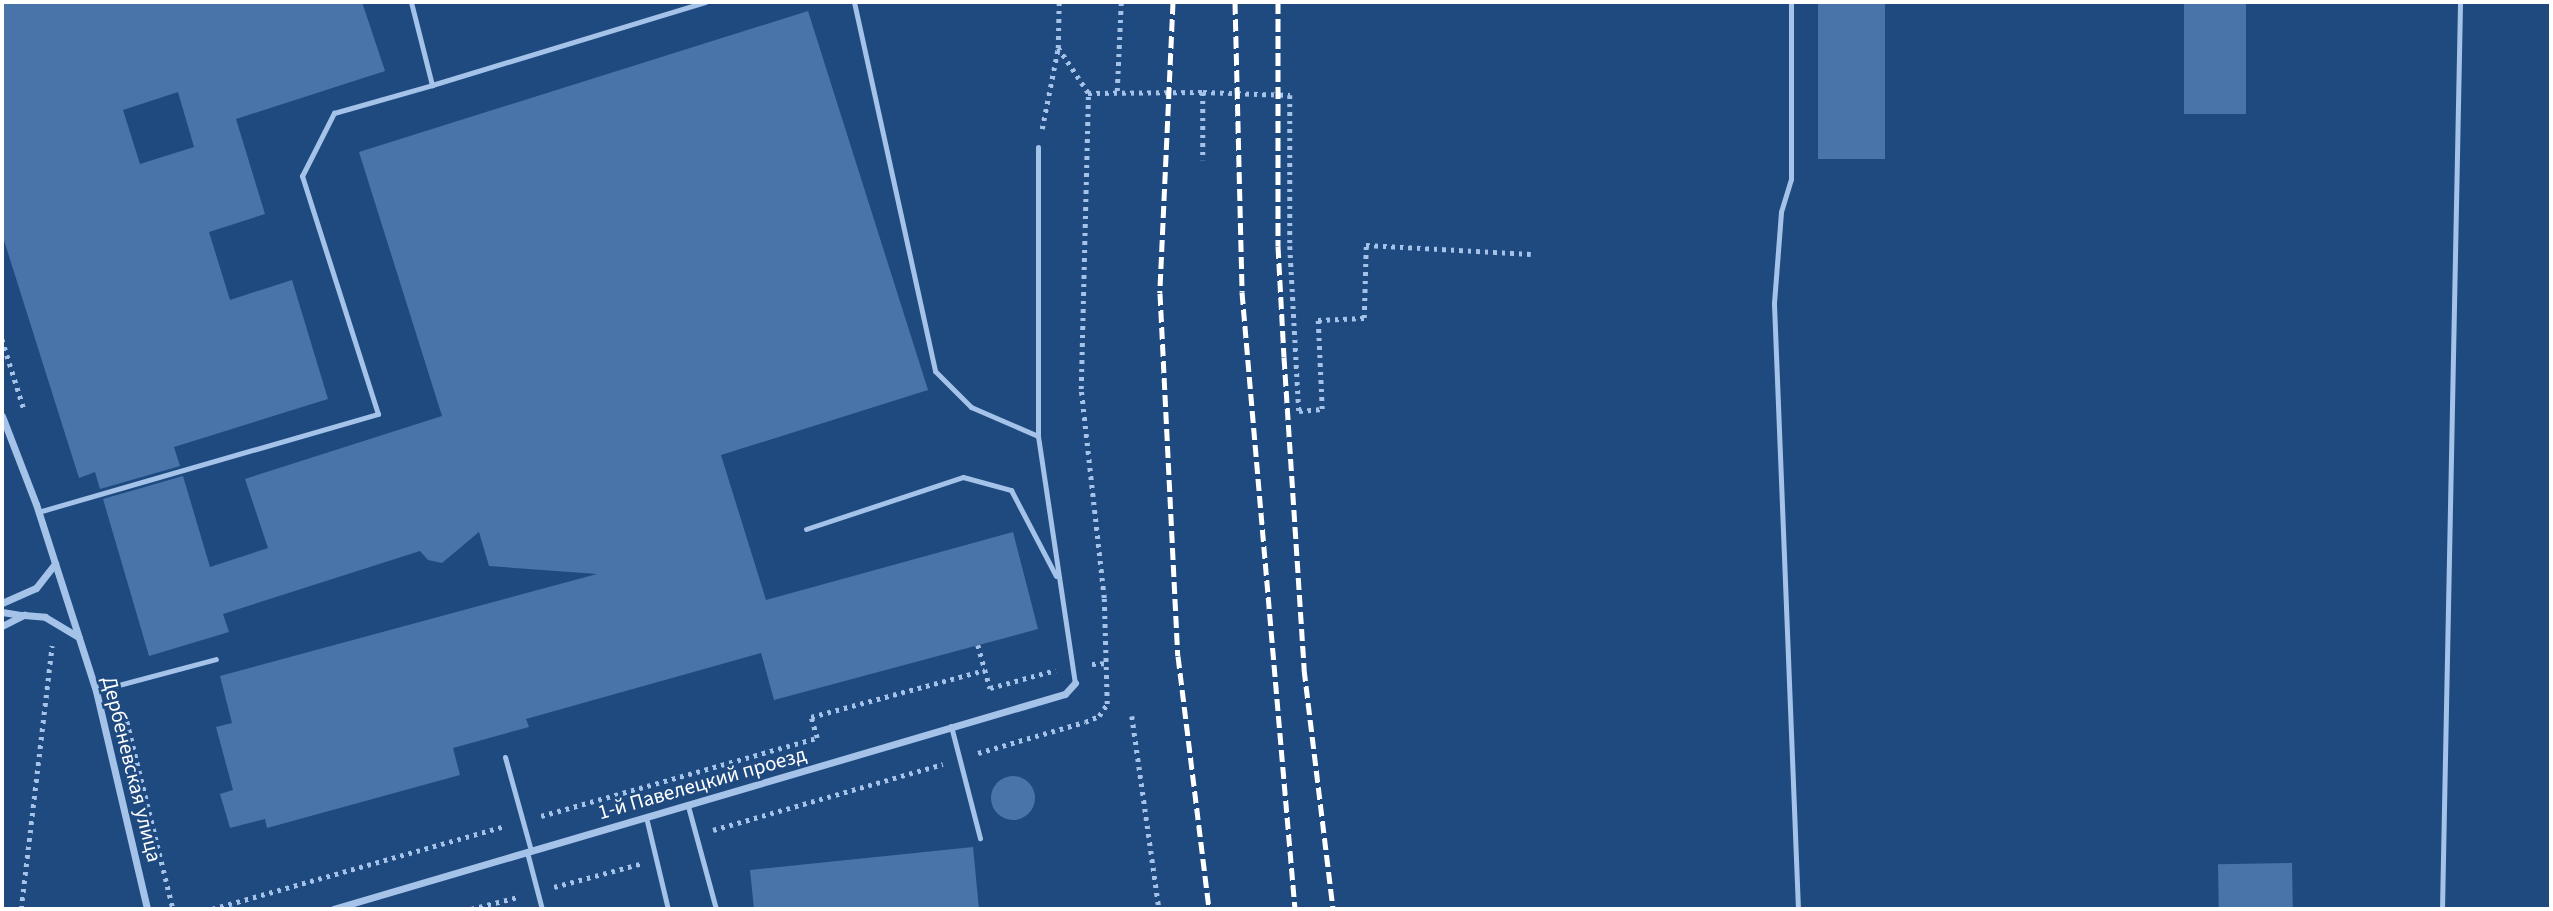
<!DOCTYPE html>
<html>
<head>
<meta charset="utf-8">
<style>
  body { margin:0 }
  #map { position:relative; width:2553px; height:911px; overflow:hidden; background:#1f4a80; font-family:"Source Sans 3",sans-serif }
  div>[style] { position:absolute }
  .building>* { inset:0; background:#4874aa; transform-origin:0 0 }
  .round { border-radius:50% }
  .path>* { height:4.5px; margin-top:-2.25px; transform-origin:0; background:repeating-linear-gradient(90deg,#a5c3e8 0 3.5px,transparent 0 8.5px) }
  .service>* { height:5px; margin:-2.5px; padding:0 2.5px; transform-origin:2.5px; border-radius:2.5px; background:#a5c3e8 }
  .minor>* { height:7px; margin:-3.5px; padding:0 3.5px; transform-origin:3.5px; border-radius:3.5px; background:#a5c3e8 }
  .rail>* { height:5px; margin-top:-2.5px; transform-origin:0; background:repeating-linear-gradient(90deg,#fff 0 12px,transparent 0 17px) }
  span { translate:-50% -50%; white-space:nowrap; text-align:center; line-height:1.15; -webkit-text-stroke:5px #1f4a80; paint-order:stroke }
  .street-label { font-size:21px; color:#fff }
  .frame { position:absolute; inset:0; border:4px solid #fff; pointer-events:none }
</style>
</head>
<body>
<div id="map">
  <div class="building">
    <i style="clip-path:polygon(evenodd,2px 2px,362px 2px,385px 71px,236px 119px,265px 214px,209px 232px,230px 300px,292px 280px,328px 399px,174px 447px,180px 466px,100px 489px,95px 472px,79px 478px,2px 234px,2px 2px,178px 92px,194px 147px,140px 164px,123px 110px,178px 92px)"></i>
    <i style="left:1818px;top:2px;width:67px;height:157px"></i>
    <i style="left:2184px;top:2px;width:62px;height:112px"></i>
    <i style="clip-path:polygon(808px 11px,928px 390px,721px 455px,766px 600px,1013px 532px,1038px 629px,774px 700px,761px 653px,526px 719px,529px 727px,453px 748px,460px 775px,267px 828px,265px 819px,230px 828px,220px 794px,233px 790px,216px 727px,232px 723px,220px 676px,597px 574px,489px 566px,479px 532px,442px 563px,428px 560px,420px 551px,223px 614px,229px 632px,149px 656px,103px 499px,183px 476px,210px 567px,268px 548px,245px 479px,442px 416px,359px 152px)"></i>
    <i class="round" style="left:991px;top:776px;width:44px;height:44px"></i>
    <i style="clip-path:polygon(973px 847px,979px 909px,754px 909px,750px 870px)"></i>
    <i style="left:2292px;top:863px;width:46px;height:74px;rotate:89deg"></i>
  </div>
  <div class="path">
    <i style="left:1117px;top:91px;width:89px;rotate:-87.4deg"></i>
    <i style="left:1203px;top:92px;width:87px;rotate:2deg"></i>
    <i style="left:1290px;top:95px;width:151px;rotate:90deg"></i>
    <i style="left:1290px;top:246px;width:165px;rotate:86.9deg"></i>
    <i style="left:1299px;top:411px;width:23px;rotate:-5deg"></i>
    <i style="left:1322px;top:409px;width:89px;rotate:-92.6deg"></i>
    <i style="left:1318px;top:320px;width:46px;rotate:-2.5deg"></i>
    <i style="left:1364px;top:318px;width:73px;rotate:-88.4deg"></i>
    <i style="left:1366px;top:245px;width:165px;rotate:3.1deg"></i>
    <i style="left:1088px;top:93px;width:115px;rotate:-0.5deg"></i>
    <i style="left:1203px;top:92px;width:68px;rotate:90deg"></i>
    <i style="left:1042px;top:129px;width:83px;rotate:-78.8deg"></i>
    <i style="left:1058px;top:48px;width:46px;rotate:-88.8deg"></i>
    <i style="left:2px;top:339px;width:73px;rotate:72.6deg"></i>
    <i style="left:978px;top:645px;width:45px;rotate:74.4deg"></i>
    <i style="left:990px;top:688px;width:68px;rotate:-15.3deg"></i>
    <i style="left:1092px;top:664px;width:16px;rotate:-4deg"></i>
    <i style="left:125px;top:713px;width:202px;rotate:76.2deg"></i>
    <i style="left:1132px;top:716px;width:195px;rotate:82deg"></i>
    <i style="left:978px;top:753px;width:111px;rotate:-16.2deg"></i>
    <i style="left:1085px;top:722px;width:15px;rotate:-23deg"></i>
    <i style="left:1099px;top:716px;width:14px;rotate:-56deg"></i>
    <i style="left:1107px;top:704px;width:106px;rotate:-91.6deg"></i>
    <i style="left:1104px;top:598px;width:210px;rotate:-96.3deg"></i>
    <i style="left:1081px;top:389px;width:296px;rotate:-88.6deg"></i>
    <i style="left:1088px;top:93px;width:54px;rotate:-123.7deg"></i>
    <i style="left:541px;top:816px;width:287px;rotate:-15.8deg"></i>
    <i style="left:817px;top:738px;width:22px;rotate:-106deg"></i>
    <i style="left:811px;top:717px;width:180px;rotate:-15.1deg"></i>
    <i style="left:713px;top:830px;width:239px;rotate:-16deg"></i>
    <i style="left:554px;top:887px;width:89px;rotate:-15deg"></i>
    <i style="left:21px;top:909px;width:265px;rotate:-83.3deg"></i>
    <i style="left:212px;top:909px;width:305px;rotate:-15.8deg"></i>
    <i style="left:471px;top:909px;width:49px;rotate:-14.3deg"></i>
  </div>
  <div class="service">
    <i style="left:411px;top:2px;width:86px;rotate:75.8deg"></i>
    <i style="left:432px;top:85px;width:286px;rotate:-16.9deg"></i>
    <i style="left:854px;top:2px;width:378px;rotate:77.6deg"></i>
    <i style="left:935px;top:371px;width:51px;rotate:45deg"></i>
    <i style="left:971px;top:407px;width:73px;rotate:23.4deg"></i>
    <i style="left:1791px;top:2px;width:177px;rotate:90deg"></i>
    <i style="left:1791px;top:179px;width:34px;rotate:107deg"></i>
    <i style="left:1781px;top:212px;width:92px;rotate:94.4deg"></i>
    <i style="left:1774px;top:304px;width:605px;rotate:87.73deg"></i>
    <i style="left:1038px;top:147px;width:289px;rotate:90deg"></i>
    <i style="left:1038px;top:436px;width:250px;rotate:81.5deg"></i>
    <i style="left:38px;top:512px;width:354px;rotate:-16.1deg"></i>
    <i style="left:378px;top:414px;width:250px;rotate:-107.7deg"></i>
    <i style="left:302px;top:176px;width:71px;rotate:-63.1deg"></i>
    <i style="left:334px;top:113px;width:102px;rotate:-15.9deg"></i>
    <i style="left:806px;top:529px;width:165px;rotate:-18.3deg"></i>
    <i style="left:963px;top:477px;width:50px;rotate:15.2deg"></i>
    <i style="left:1011px;top:490px;width:97px;rotate:62.4deg"></i>
    <i style="left:96px;top:691px;width:124px;rotate:-14.9deg"></i>
    <i style="left:951px;top:726px;width:116px;rotate:75.5deg"></i>
    <i style="left:505px;top:757px;width:98px;rotate:74.5deg"></i>
    <i style="left:688px;top:806px;width:107px;rotate:74.8deg"></i>
    <i style="left:646px;top:817px;width:95px;rotate:76.6deg"></i>
    <i style="left:527px;top:852px;width:59px;rotate:75.3deg"></i>
    <i style="left:2442px;top:909px;width:907px;rotate:-88.86deg"></i>
  </div>
  <div class="minor">
    <i style="left:2px;top:416px;width:94px;rotate:68.9deg"></i>
    <i style="left:36px;top:504px;width:196px;rotate:72.2deg"></i>
    <i style="left:96px;top:691px;width:224px;rotate:76.8deg"></i>
    <i style="left:2px;top:603px;width:37px;rotate:-24deg"></i>
    <i style="left:36px;top:588px;width:31px;rotate:-52deg"></i>
    <i style="left:2px;top:612px;width:20px;rotate:9deg"></i>
    <i style="left:2px;top:626px;width:25px;rotate:-27deg"></i>
    <i style="left:24px;top:615px;width:21px;rotate:5deg"></i>
    <i style="left:45px;top:617px;width:39px;rotate:31deg"></i>
    <i style="left:333px;top:909px;width:763px;rotate:-16.37deg"></i>
    <i style="left:1065px;top:694px;width:15px;rotate:-48deg"></i>
  </div>
  <div class="rail">
    <i style="left:1173px;top:2px;width:291px;rotate:92.6deg"></i>
    <i style="left:1160px;top:293px;width:363px;rotate:87.2deg"></i>
    <i style="left:1178px;top:656px;width:255px;rotate:83deg"></i>
    <i style="left:1235px;top:2px;width:290px;rotate:88.6deg"></i>
    <i style="left:1242px;top:292px;width:619px;rotate:85.09deg"></i>
    <i style="left:1278px;top:2px;width:244px;rotate:90deg"></i>
    <i style="left:1278px;top:246px;width:111px;rotate:86.9deg"></i>
    <i style="left:1284px;top:357px;width:313px;rotate:86.3deg"></i>
    <i style="left:1304px;top:669px;width:242px;rotate:83.1deg"></i>
  </div>
  <div class="street-label">
    <span style="left:132px;top:769px;rotate:76deg">Дербеневская улица</span>
    <span style="left:702px;top:783px;rotate:-16deg">1-й Павелецкий проезд</span>
  </div>
  <div class="frame"></div>
</div>
</body>
</html>
